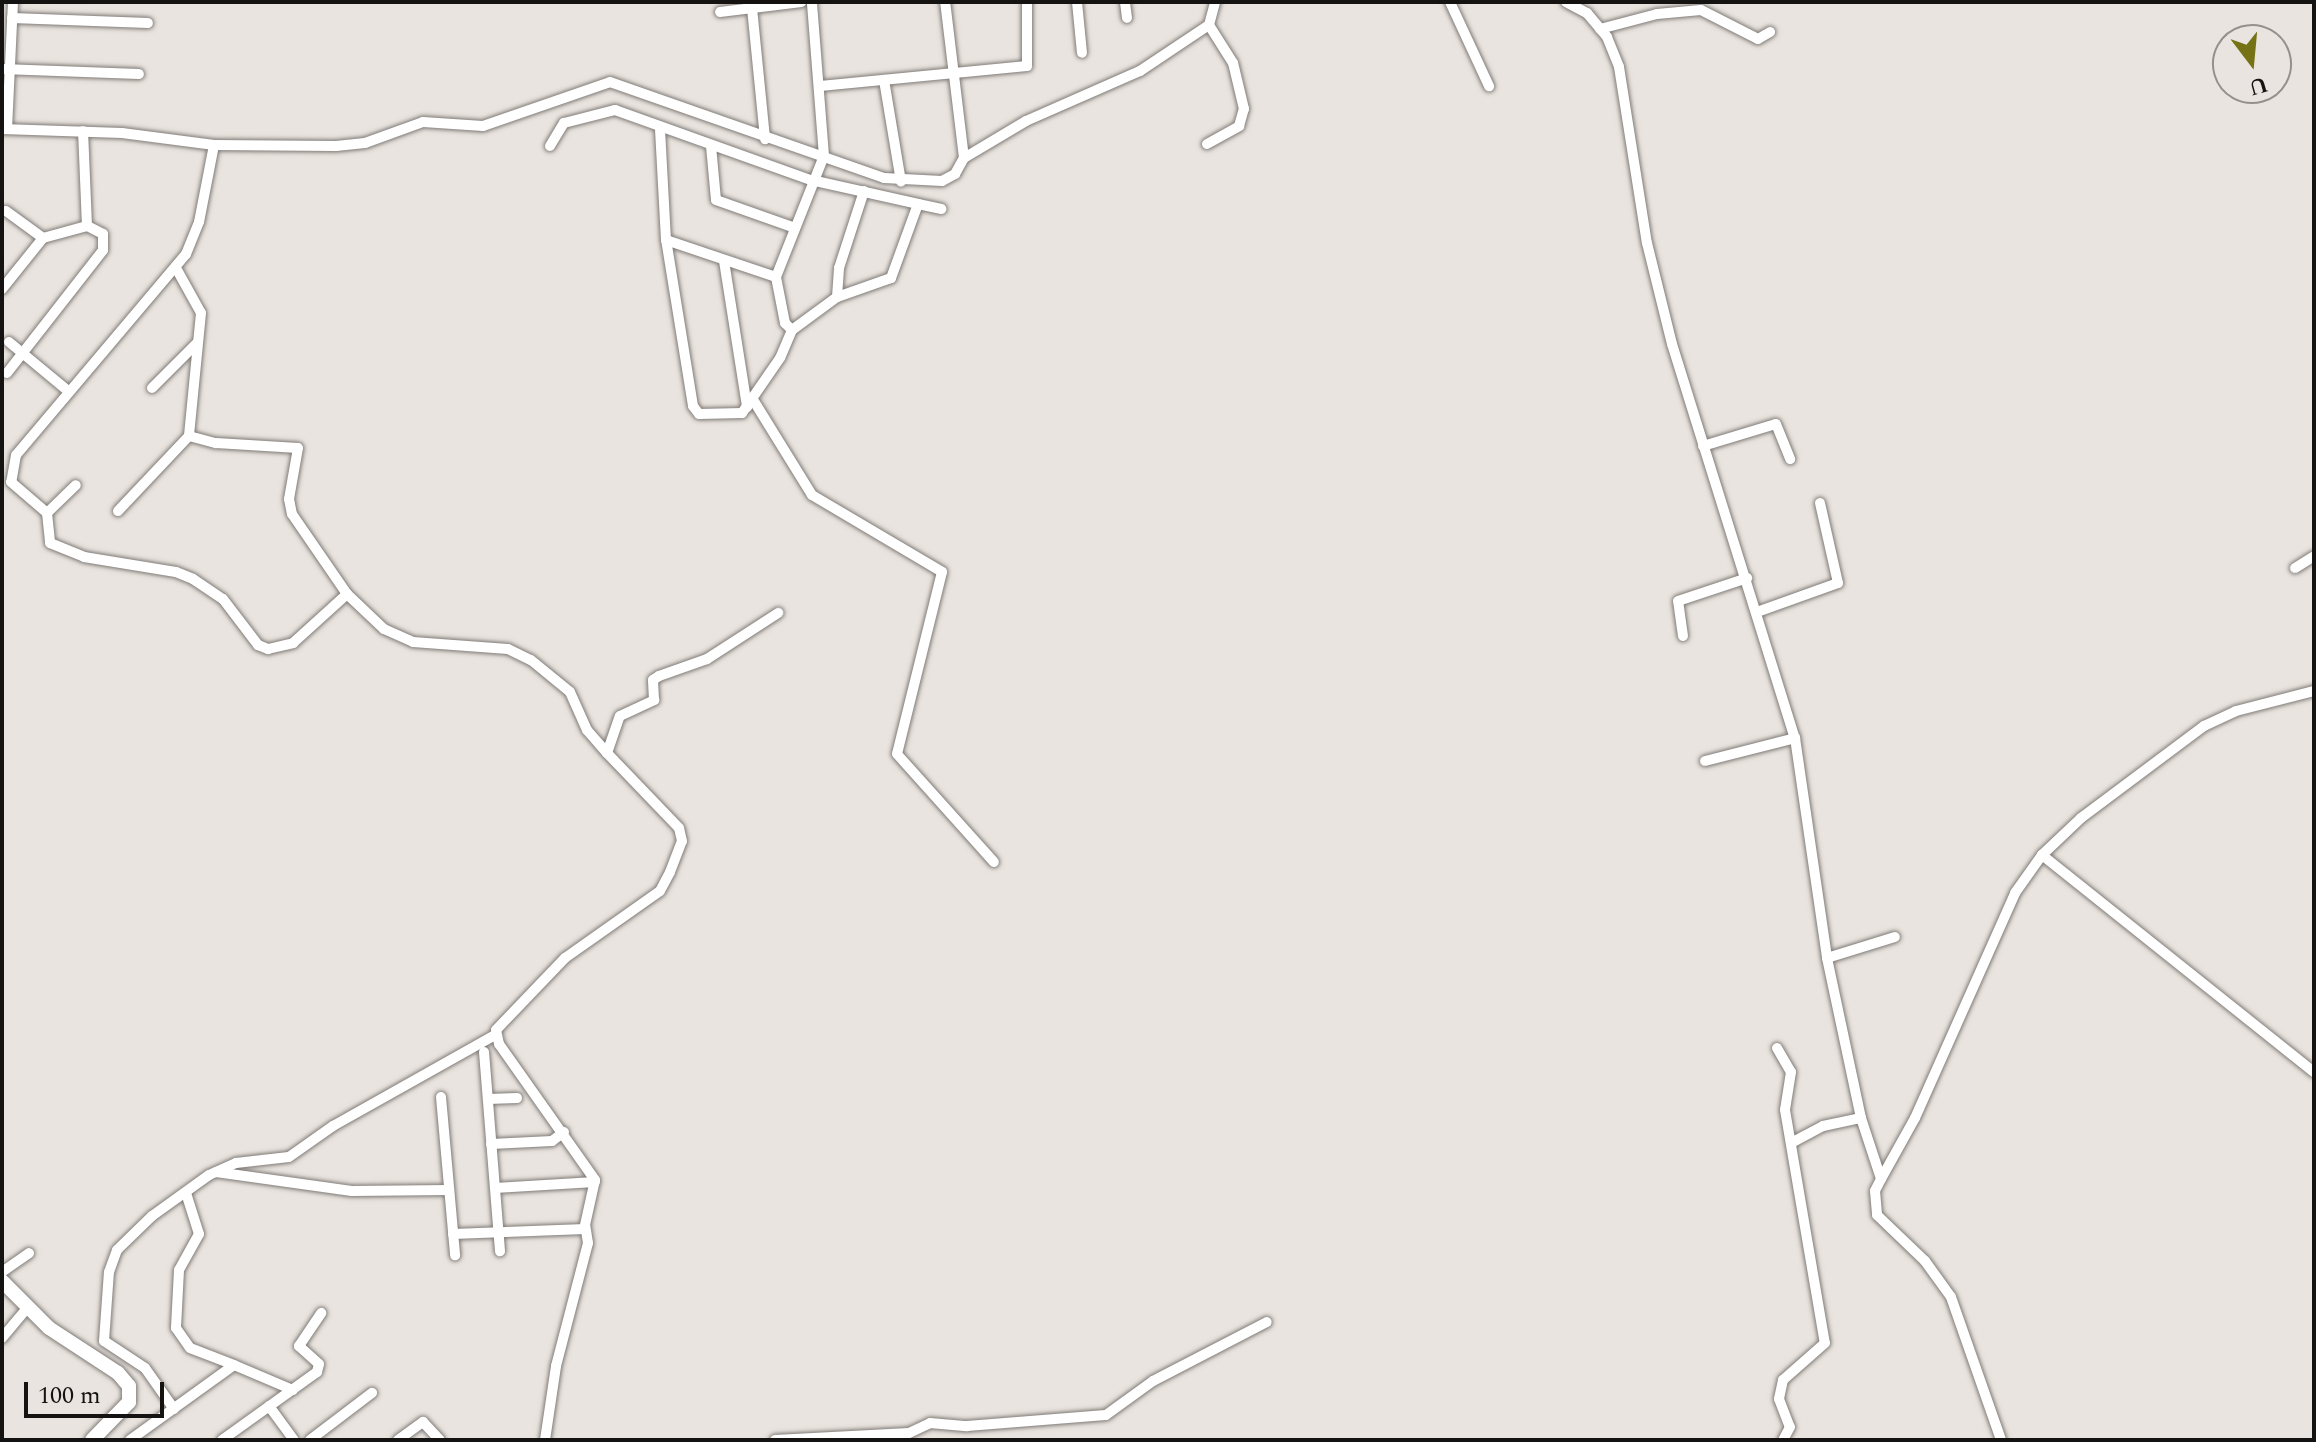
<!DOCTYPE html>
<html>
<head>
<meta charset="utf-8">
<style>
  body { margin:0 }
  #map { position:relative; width:2316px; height:1442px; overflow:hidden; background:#e9e4df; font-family:Spectral,serif }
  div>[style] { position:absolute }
  .roads { filter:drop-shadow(0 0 2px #807b77) drop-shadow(0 0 2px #807b77) }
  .street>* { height:10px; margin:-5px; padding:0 5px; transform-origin:5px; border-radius:5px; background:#fff }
  .secondary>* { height:14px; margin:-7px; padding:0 7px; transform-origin:7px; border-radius:7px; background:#fff }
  span { translate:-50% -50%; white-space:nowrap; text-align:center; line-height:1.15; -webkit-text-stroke:8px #e9e4df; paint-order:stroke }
  .frame { position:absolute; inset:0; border:4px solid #141311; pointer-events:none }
  .north { position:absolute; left:2212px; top:24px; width:80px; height:80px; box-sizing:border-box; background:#e9e4df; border:2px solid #94908d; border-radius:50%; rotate:164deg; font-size:22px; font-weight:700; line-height:32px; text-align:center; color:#141311 }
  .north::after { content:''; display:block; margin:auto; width:28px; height:36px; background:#747215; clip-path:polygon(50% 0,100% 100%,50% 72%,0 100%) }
  .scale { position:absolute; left:24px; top:1382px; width:140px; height:36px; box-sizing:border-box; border:4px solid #141311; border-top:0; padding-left:10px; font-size:24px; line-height:28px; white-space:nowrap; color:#141311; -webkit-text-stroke:6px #e9e4df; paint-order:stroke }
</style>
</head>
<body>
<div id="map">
  <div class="roads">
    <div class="street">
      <i style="left:1077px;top:2px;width:51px;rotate:84.4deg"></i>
      <i style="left:1125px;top:2px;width:16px;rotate:83deg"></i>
      <i style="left:1450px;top:2px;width:93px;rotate:65.1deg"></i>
      <i style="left:1566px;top:2px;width:24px;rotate:28deg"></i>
      <i style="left:1587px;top:13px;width:31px;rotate:50deg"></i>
      <i style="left:1607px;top:37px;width:32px;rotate:68deg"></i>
      <i style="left:1619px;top:67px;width:178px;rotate:81deg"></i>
      <i style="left:1647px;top:243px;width:104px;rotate:76.1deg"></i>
      <i style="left:1672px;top:344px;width:413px;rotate:72.7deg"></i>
      <i style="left:1795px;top:738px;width:222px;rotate:81.7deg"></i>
      <i style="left:1827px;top:958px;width:164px;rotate:78deg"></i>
      <i style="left:1861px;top:1118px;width:64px;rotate:71.8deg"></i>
      <i style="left:1881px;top:1179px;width:13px;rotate:117deg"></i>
      <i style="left:1875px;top:1191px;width:24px;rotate:85deg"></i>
      <i style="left:1877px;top:1215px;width:66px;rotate:43.8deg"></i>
      <i style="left:1925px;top:1261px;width:44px;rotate:54.2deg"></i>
      <i style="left:1951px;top:1297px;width:151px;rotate:70.7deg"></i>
      <i style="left:752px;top:8px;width:132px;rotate:84.3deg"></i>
      <i style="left:720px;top:12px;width:82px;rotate:-7deg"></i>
      <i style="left:12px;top:18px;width:136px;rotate:2.1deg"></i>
      <i style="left:1600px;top:29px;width:59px;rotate:-14.7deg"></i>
      <i style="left:1657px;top:14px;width:44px;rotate:-5.2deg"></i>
      <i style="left:1701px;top:10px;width:64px;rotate:27deg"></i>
      <i style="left:1758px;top:39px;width:14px;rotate:-30deg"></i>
      <i style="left:2px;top:69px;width:137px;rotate:2.1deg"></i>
      <i style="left:884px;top:80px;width:103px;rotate:80.5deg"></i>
      <i style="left:820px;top:86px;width:208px;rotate:-5.5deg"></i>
      <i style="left:1027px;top:66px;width:64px;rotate:-90deg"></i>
      <i style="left:2px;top:129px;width:120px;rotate:1.9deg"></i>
      <i style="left:122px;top:133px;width:93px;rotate:7.4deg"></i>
      <i style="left:214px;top:145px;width:122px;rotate:0.5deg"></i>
      <i style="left:336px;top:146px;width:29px;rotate:-6deg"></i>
      <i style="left:365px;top:143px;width:62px;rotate:-19.9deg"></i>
      <i style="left:423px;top:122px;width:60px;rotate:3.8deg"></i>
      <i style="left:483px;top:126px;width:134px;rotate:-19.1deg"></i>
      <i style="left:610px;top:82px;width:290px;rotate:19.3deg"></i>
      <i style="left:884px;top:178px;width:58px;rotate:3deg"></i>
      <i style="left:942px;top:181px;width:15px;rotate:-28deg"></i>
      <i style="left:955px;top:174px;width:18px;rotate:-61deg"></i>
      <i style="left:964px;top:158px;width:157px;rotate:-96.9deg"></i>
      <i style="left:7px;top:129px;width:127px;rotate:-87.3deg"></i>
      <i style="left:1207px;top:144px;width:37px;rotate:-29deg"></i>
      <i style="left:1239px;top:126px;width:18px;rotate:-74deg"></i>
      <i style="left:1244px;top:109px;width:47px;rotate:-103.4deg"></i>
      <i style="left:1233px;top:63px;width:45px;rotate:-122.3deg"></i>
      <i style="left:214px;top:145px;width:78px;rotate:101deg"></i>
      <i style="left:199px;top:222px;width:35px;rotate:112deg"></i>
      <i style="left:186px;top:254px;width:263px;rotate:130.2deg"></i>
      <i style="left:16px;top:455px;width:27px;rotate:100deg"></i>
      <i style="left:11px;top:482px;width:48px;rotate:40.7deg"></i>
      <i style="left:47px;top:513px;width:30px;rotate:84deg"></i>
      <i style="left:50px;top:543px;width:37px;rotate:22deg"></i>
      <i style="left:84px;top:557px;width:93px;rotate:9.3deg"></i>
      <i style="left:176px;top:572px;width:18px;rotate:22deg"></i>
      <i style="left:193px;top:579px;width:36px;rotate:34deg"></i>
      <i style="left:223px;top:599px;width:58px;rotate:52.7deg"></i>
      <i style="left:258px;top:645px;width:11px;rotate:22deg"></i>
      <i style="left:268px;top:649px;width:26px;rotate:-13deg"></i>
      <i style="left:293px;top:643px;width:73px;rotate:-42.2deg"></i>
      <i style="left:550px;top:146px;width:27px;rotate:-59deg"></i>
      <i style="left:564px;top:123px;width:53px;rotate:-14.3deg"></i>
      <i style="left:615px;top:110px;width:208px;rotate:19.7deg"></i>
      <i style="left:811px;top:180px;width:110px;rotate:12.6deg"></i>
      <i style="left:918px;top:204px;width:79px;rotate:110deg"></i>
      <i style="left:891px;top:278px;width:57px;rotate:160.6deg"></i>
      <i style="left:837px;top:297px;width:56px;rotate:143.7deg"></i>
      <i style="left:792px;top:330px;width:30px;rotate:113deg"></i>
      <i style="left:780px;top:358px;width:67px;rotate:124.6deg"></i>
      <i style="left:742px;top:413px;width:43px;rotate:178.7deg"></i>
      <i style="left:699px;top:414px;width:10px;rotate:-127deg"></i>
      <i style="left:693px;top:406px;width:168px;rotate:-99.2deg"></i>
      <i style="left:666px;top:240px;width:112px;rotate:-93.1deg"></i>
      <i style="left:711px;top:146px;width:54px;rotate:84.7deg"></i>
      <i style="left:716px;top:200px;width:84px;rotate:19.5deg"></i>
      <i style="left:964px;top:158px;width:72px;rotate:-30.8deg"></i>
      <i style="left:1026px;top:121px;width:124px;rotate:-23.7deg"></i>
      <i style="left:1140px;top:71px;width:83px;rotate:-33.7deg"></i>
      <i style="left:1209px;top:25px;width:24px;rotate:-75deg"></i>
      <i style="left:918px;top:204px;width:24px;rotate:12deg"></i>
      <i style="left:6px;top:211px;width:46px;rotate:36.1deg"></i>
      <i style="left:43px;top:238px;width:46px;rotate:-15.3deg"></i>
      <i style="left:666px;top:240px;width:116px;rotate:18.6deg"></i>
      <i style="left:724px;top:261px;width:148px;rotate:81deg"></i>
      <i style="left:176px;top:268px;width:51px;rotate:60.9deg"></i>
      <i style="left:201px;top:313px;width:124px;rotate:95.6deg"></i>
      <i style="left:189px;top:436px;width:28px;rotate:15deg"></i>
      <i style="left:216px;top:443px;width:82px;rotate:3.5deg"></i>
      <i style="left:298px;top:448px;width:52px;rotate:100deg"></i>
      <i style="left:289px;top:499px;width:15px;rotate:79deg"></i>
      <i style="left:292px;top:514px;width:97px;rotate:55.5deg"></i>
      <i style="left:347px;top:594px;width:51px;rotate:43.4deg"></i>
      <i style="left:384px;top:629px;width:32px;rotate:24deg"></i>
      <i style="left:413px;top:642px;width:95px;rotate:4.2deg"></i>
      <i style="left:508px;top:649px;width:25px;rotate:26deg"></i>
      <i style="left:531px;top:660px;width:50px;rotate:39.4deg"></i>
      <i style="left:570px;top:692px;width:42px;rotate:65.9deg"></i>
      <i style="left:587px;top:730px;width:30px;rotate:49deg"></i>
      <i style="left:2px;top:289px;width:65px;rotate:-51.2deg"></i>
      <i style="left:837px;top:297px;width:29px;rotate:-86deg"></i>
      <i style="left:839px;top:268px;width:81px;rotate:-72deg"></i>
      <i style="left:792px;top:330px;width:10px;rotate:-135deg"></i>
      <i style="left:785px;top:323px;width:47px;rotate:-101.1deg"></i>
      <i style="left:776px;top:277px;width:130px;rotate:-68.4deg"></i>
      <i style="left:824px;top:156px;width:154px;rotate:-94.5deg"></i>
      <i style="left:9px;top:342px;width:75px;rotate:39.6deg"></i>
      <i style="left:7px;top:373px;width:156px;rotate:-52deg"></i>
      <i style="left:103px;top:250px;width:16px;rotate:-90deg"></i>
      <i style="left:103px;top:234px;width:18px;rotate:-153deg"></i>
      <i style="left:87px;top:226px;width:95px;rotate:-92.4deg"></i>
      <i style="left:152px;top:388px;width:64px;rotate:-45deg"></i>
      <i style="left:752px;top:398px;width:114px;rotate:58.3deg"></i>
      <i style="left:812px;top:495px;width:151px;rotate:30.6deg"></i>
      <i style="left:942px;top:572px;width:187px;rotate:103.9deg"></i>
      <i style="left:897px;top:754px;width:145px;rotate:48.1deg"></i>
      <i style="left:1703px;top:446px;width:76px;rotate:-16.8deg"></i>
      <i style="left:1776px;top:424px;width:38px;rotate:68deg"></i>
      <i style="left:118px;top:511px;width:103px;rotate:-46.6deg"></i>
      <i style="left:47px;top:513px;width:40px;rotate:-44deg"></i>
      <i style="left:2295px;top:568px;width:22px;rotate:-32deg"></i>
      <i style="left:1757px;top:612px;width:86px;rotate:-19.7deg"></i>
      <i style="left:1838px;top:583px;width:82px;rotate:-102.7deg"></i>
      <i style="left:1683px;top:636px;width:35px;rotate:-98deg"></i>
      <i style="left:1678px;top:601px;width:73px;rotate:-18.4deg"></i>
      <i style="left:1705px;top:761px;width:93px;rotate:-14.3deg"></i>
      <i style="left:2042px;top:855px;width:348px;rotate:38.6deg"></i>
      <i style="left:1827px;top:958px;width:71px;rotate:-17.2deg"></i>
      <i style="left:1777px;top:1048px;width:28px;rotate:60deg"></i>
      <i style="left:1791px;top:1072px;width:38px;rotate:99deg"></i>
      <i style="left:1785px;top:1110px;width:236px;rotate:80.3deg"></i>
      <i style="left:1825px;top:1343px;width:56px;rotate:138.6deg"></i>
      <i style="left:1783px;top:1380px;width:19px;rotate:102deg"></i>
      <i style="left:1779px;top:1399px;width:30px;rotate:69deg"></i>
      <i style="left:1790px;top:1427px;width:15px;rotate:118deg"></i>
      <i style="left:484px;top:1052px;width:200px;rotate:85.4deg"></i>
      <i style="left:441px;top:1097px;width:159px;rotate:84.9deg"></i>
      <i style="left:488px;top:1099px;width:29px;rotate:-2deg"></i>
      <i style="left:1791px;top:1143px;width:36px;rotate:-28deg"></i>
      <i style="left:1823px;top:1126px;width:39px;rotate:-12deg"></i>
      <i style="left:491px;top:1144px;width:61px;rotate:-2.8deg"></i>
      <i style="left:552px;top:1141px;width:15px;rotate:-37deg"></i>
      <i style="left:216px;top:1172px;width:137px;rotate:8deg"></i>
      <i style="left:352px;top:1191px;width:97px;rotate:-0.6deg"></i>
      <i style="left:1881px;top:1179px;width:70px;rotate:-60.9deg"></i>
      <i style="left:1915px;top:1118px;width:246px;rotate:-66deg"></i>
      <i style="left:2015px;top:893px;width:47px;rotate:-54.6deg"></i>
      <i style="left:2042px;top:855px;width:54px;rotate:-43.5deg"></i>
      <i style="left:2081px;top:818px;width:154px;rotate:-36.8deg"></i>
      <i style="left:2204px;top:726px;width:35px;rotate:-25deg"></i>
      <i style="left:2236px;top:711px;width:81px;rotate:-14.4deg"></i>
      <i style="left:495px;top:1188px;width:100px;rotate:-3.4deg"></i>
      <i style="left:186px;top:1193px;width:43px;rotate:72.4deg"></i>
      <i style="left:199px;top:1234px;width:41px;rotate:119.1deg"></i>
      <i style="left:179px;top:1270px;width:58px;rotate:93deg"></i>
      <i style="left:176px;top:1328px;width:24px;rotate:55deg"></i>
      <i style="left:190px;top:1348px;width:47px;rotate:21.1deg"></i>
      <i style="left:453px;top:1234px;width:132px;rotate:-2.2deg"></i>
      <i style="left:2px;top:1272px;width:33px;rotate:-35deg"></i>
      <i style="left:2px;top:1338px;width:40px;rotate:-50deg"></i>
      <i style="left:269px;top:1406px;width:42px;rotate:53.7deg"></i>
      <i style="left:174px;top:1409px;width:50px;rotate:-125.3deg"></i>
      <i style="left:145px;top:1368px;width:49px;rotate:-146.6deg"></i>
      <i style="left:104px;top:1341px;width:69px;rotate:-85.9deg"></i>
      <i style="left:109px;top:1272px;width:23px;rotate:-70deg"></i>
      <i style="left:117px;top:1250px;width:49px;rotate:-44.2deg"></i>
      <i style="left:152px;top:1216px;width:70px;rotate:-35.7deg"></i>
      <i style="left:209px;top:1175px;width:30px;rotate:-24deg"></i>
      <i style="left:236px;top:1163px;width:53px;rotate:-6.5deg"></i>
      <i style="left:289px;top:1157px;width:54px;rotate:-35.2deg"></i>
      <i style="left:333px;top:1126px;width:186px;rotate:-29.3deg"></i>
      <i style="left:130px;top:1440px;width:128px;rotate:-35.8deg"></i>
      <i style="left:234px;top:1365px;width:64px;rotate:23deg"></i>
      <i style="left:222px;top:1440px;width:117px;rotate:-35.6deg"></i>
      <i style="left:317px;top:1372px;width:8px;rotate:-76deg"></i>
      <i style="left:319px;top:1364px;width:27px;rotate:-138deg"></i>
      <i style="left:299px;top:1346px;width:40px;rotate:-56deg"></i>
      <i style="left:310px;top:1440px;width:78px;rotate:-37.2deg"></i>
      <i style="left:398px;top:1440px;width:31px;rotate:-36deg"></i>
      <i style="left:423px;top:1422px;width:25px;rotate:47deg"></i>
      <i style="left:545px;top:1440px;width:75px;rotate:-81.5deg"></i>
      <i style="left:556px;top:1366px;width:127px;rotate:-75.4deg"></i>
      <i style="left:588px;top:1243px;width:18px;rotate:-99deg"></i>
      <i style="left:585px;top:1225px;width:46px;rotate:-77.5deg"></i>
      <i style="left:595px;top:1180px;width:166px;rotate:-125.2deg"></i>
      <i style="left:499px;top:1044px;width:14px;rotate:-102deg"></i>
      <i style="left:496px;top:1030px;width:100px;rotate:-46.2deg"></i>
      <i style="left:565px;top:958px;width:116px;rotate:-35.2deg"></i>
      <i style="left:660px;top:891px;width:21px;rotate:-62deg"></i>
      <i style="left:670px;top:872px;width:33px;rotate:-69deg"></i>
      <i style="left:682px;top:841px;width:13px;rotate:-103deg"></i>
      <i style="left:679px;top:828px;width:104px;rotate:-133.8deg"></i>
      <i style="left:607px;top:753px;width:39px;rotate:-71deg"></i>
      <i style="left:620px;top:716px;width:38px;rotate:-25deg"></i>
      <i style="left:654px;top:700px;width:20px;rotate:-93deg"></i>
      <i style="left:653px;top:680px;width:7px;rotate:-34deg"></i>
      <i style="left:659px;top:676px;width:51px;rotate:-19.5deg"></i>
      <i style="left:707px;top:659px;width:85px;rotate:-32.9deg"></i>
      <i style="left:775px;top:1440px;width:134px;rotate:-3deg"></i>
      <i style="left:909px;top:1433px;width:23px;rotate:-25deg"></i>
      <i style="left:930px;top:1423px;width:37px;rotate:5deg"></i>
      <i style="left:967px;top:1426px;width:139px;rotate:-4.5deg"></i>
      <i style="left:1106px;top:1415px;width:58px;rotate:-35.9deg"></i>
      <i style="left:1153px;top:1381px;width:128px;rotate:-27.4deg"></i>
    </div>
    <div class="secondary">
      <i style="left:2px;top:1281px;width:66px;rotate:45deg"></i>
      <i style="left:49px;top:1328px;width:82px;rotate:33.1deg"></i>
      <i style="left:118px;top:1373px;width:17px;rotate:50deg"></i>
      <i style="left:129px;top:1386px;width:16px;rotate:90deg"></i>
      <i style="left:129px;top:1402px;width:53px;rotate:134.2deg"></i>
    </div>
  </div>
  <div class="frame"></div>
  <div class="north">U</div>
  <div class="scale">100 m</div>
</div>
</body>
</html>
